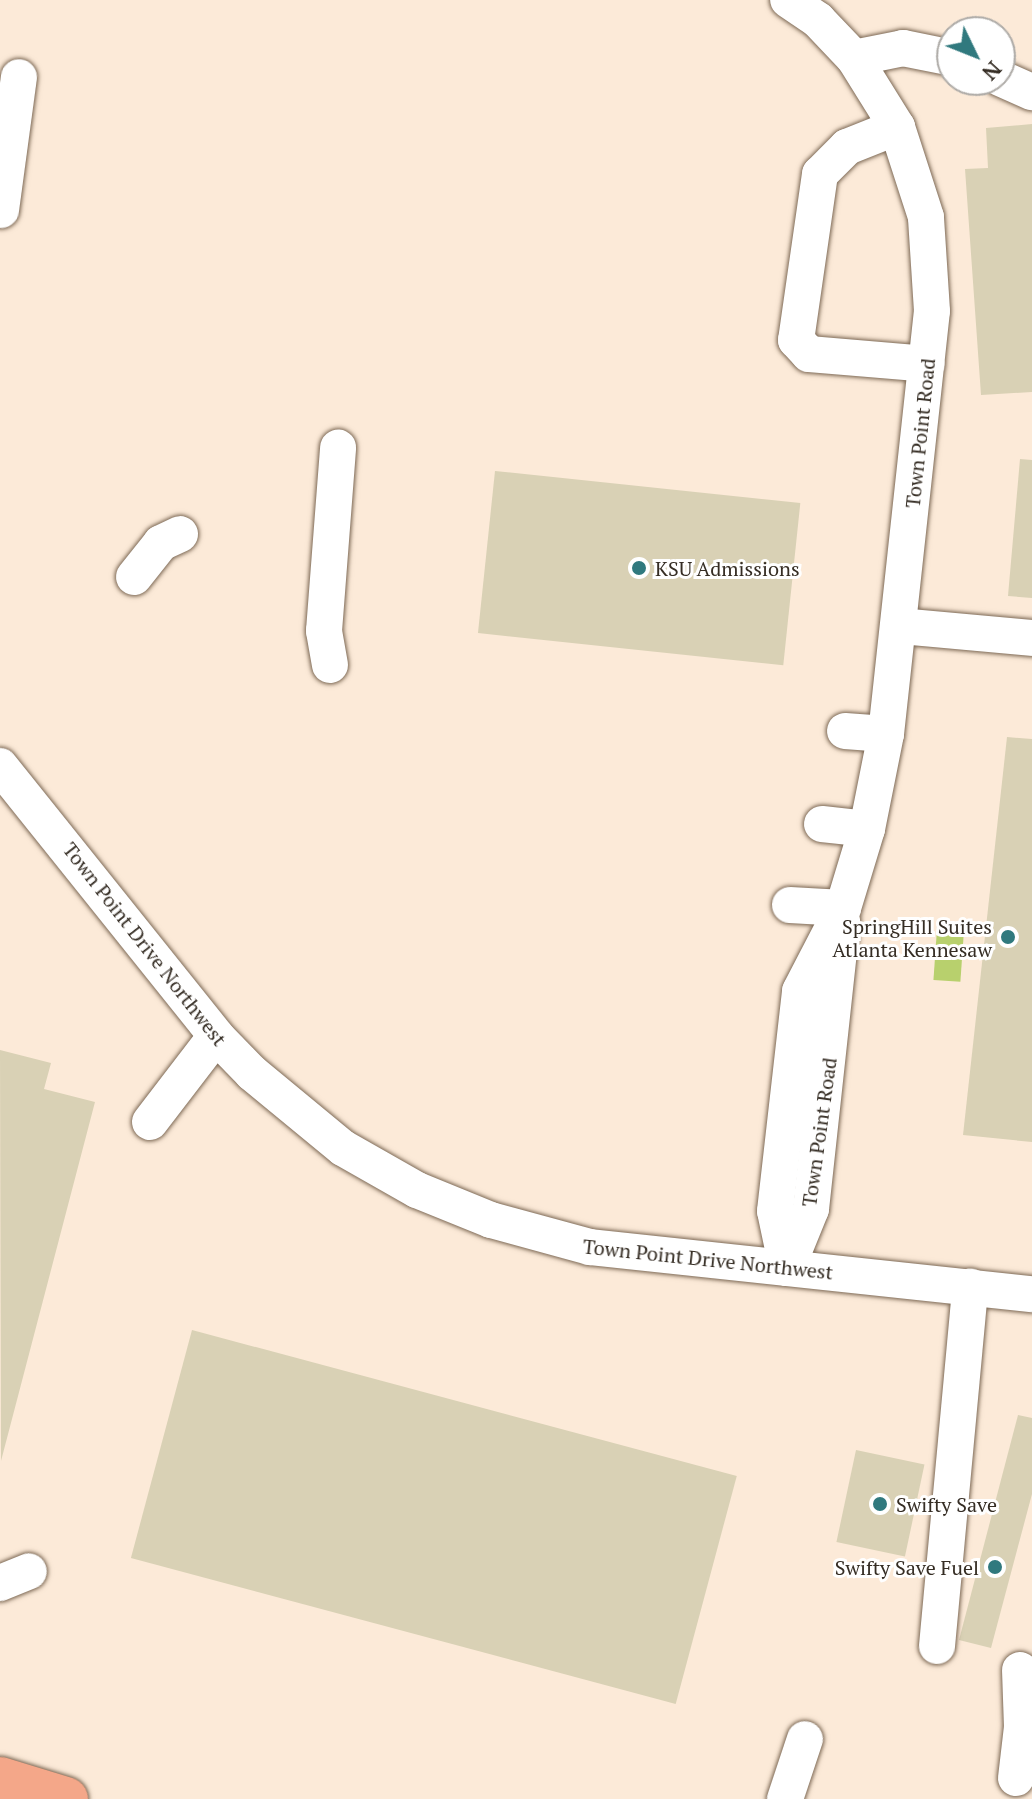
<!DOCTYPE html>
<html>
<head>
<meta charset="utf-8">
<style>
  body { margin:0 }
  #map { position:relative; width:1032px; height:1799px; overflow:hidden; background:#fcead8; font-family:"PT Serif",serif }
  div>[style] { position:absolute }
  .water>* { inset:0; background:#b8d06d; transform-origin:0 0 }
  .building>* { inset:0; background:#d9d1b5; transform-origin:0 0 }
  .roads { filter:drop-shadow(0 0 2px #7d6955) drop-shadow(0 0 2px #7d6955) }
  .minor>* { height:36px; margin:-18px; padding:0 18px; transform-origin:18px; border-radius:18px; background:#fff }
  .major>* { height:44px; margin:-22px; padding:0 22px; transform-origin:22px; border-radius:22px; background:#f4a789 }
  .dots>* { width:22px; height:22px; translate:-50% -50%; box-sizing:border-box; border:4px solid #fff; border-radius:50% }
  span { translate:-50% -50%; white-space:nowrap; text-align:center; line-height:1.15; -webkit-text-stroke:6px #fff; paint-order:stroke }
  .street-label { font-size:20px; color:#352d24 }
  .poi-label { font-size:20px; color:#352d24 }
  .left { translate:0 -50%; text-align:left }
  .right { translate:-100% -50%; text-align:right }
  .north { position:absolute; left:936px; top:16px; width:80px; height:80px; box-sizing:border-box; background:#fff; border:2px solid #aeaba7; border-radius:50%; rotate:133deg; font-size:22px; font-weight:700; line-height:32px; text-align:center; color:#352d24 }
  .north::after { content:''; display:block; margin:auto; width:28px; height:36px; background:#30797e; clip-path:polygon(50% 0,100% 100%,50% 72%,0 100%) }
</style>
</head>
<body>
<div id="map">
  <div class="water">
    <i style="left:937px;top:929px;width:27px;height:51px;rotate:4deg"></i>
  </div>
  <div class="building">
    <i style="clip-path:polygon(1032px 124px,1032px 392px,981px 395px,965px 169px,988px 168px,986px 128px)"></i>
    <i style="clip-path:polygon(1020px 459px,1032px 460px,1032px 598px,1008px 596px)"></i>
    <i style="left:495px;top:471px;width:307px;height:163px;rotate:6deg"></i>
    <i style="clip-path:polygon(1007px 737px,1032px 739px,1032px 1142px,963px 1135px)"></i>
    <i style="clip-path:polygon(0 1050px,51px 1063px,44px 1089px,95px 1102px,1px 1461px)"></i>
    <i style="left:192px;top:1330px;width:564px;height:236px;rotate:15deg"></i>
    <i style="clip-path:polygon(1018px 1415px,1032px 1418px,1032px 1494px,991px 1648px,959px 1640px)"></i>
    <i style="left:856px;top:1450px;width:70px;height:94px;rotate:12deg"></i>
  </div>
  <div class="roads">
    <div class="minor">
      <i style="left:854px;top:58px;width:50px;rotate:-11.5deg"></i>
      <i style="left:903px;top:48px;width:50px;rotate:11.5deg"></i>
      <i style="left:1000px;top:78px;width:35px;rotate:24deg"></i>
      <i style="left:897px;top:127px;width:54px;rotate:158.2deg"></i>
      <i style="left:847px;top:147px;width:38px;rotate:135deg"></i>
      <i style="left:820px;top:174px;width:168px;rotate:98.2deg"></i>
      <i style="left:796px;top:340px;width:19px;rotate:47deg"></i>
      <i style="left:809px;top:354px;width:118px;rotate:4.8deg"></i>
      <i style="left:1px;top:210px;width:134px;rotate:-82.3deg"></i>
      <i style="left:134px;top:577px;width:43px;rotate:-51.5deg"></i>
      <i style="left:161px;top:543px;width:21px;rotate:-25deg"></i>
      <i style="left:900px;top:626px;width:133px;rotate:5.2deg"></i>
      <i style="left:330px;top:665px;width:35px;rotate:-100deg"></i>
      <i style="left:324px;top:631px;width:184px;rotate:-85.6deg"></i>
      <i style="left:845px;top:731px;width:41px;rotate:4.2deg"></i>
      <i style="left:0;top:766px;width:346px;rotate:51.3deg"></i>
      <i style="left:216px;top:1036px;width:52px;rotate:45.8deg"></i>
      <i style="left:252px;top:1073px;width:118px;rotate:39.5deg"></i>
      <i style="left:343px;top:1148px;width:85px;rotate:29.6deg"></i>
      <i style="left:417px;top:1190px;width:80px;rotate:22.1deg"></i>
      <i style="left:491px;top:1220px;width:103px;rotate:15.3deg"></i>
      <i style="left:590px;top:1247px;width:444px;rotate:6.1deg"></i>
      <i style="left:822px;top:824px;width:45px;rotate:6.3deg"></i>
      <i style="left:790px;top:905px;width:53px;rotate:3.2deg"></i>
      <i style="left:150px;top:1122px;width:108px;rotate:-52.5deg"></i>
      <i style="left:787px;top:1268px;width:58px;rotate:-101.9deg"></i>
      <i style="left:775px;top:1211px;width:221px;rotate:-83.5deg"></i>
      <i style="left:800px;top:991px;width:93px;rotate:-62.6deg"></i>
      <i style="left:843px;top:908px;width:83px;rotate:-73.1deg"></i>
      <i style="left:867px;top:829px;width:97px;rotate:-78.7deg"></i>
      <i style="left:886px;top:734px;width:425px;rotate:-83.8deg"></i>
      <i style="left:932px;top:311px;width:94px;rotate:-93.7deg"></i>
      <i style="left:926px;top:217px;width:95px;rotate:-107.9deg"></i>
      <i style="left:897px;top:127px;width:81px;rotate:-121.9deg"></i>
      <i style="left:854px;top:58px;width:52px;rotate:-133.5deg"></i>
      <i style="left:818px;top:20px;width:36px;rotate:-146deg"></i>
      <i style="left:787px;top:1268px;width:64px;rotate:-67.9deg"></i>
      <i style="left:811px;top:1209px;width:289px;rotate:-83.8deg"></i>
      <i style="left:0;top:1583px;width:31px;rotate:-22deg"></i>
      <i style="left:937px;top:1646px;width:361px;rotate:-84.7deg"></i>
      <i style="left:1016px;top:1778px;width:51px;rotate:-83.3deg"></i>
      <i style="left:1022px;top:1727px;width:57px;rotate:-92deg"></i>
      <i style="left:785px;top:1799px;width:63px;rotate:-71.6deg"></i>
    </div>
    <div class="major">
      <i style="left:0;top:1779px;width:69px;rotate:16.9deg"></i>
    </div>
  </div>
  <div class="dots">
    <i style="left:639px;top:568px;background:#30797e"></i>
    <i style="left:1008px;top:937px;background:#30797e"></i>
    <i style="left:880px;top:1504px;background:#30797e"></i>
    <i style="left:995px;top:1567px;background:#30797e"></i>
  </div>
  <div class="street-label">
    <span style="left:920px;top:433px;rotate:-84deg">Town Point Road</span>
    <span style="left:145px;top:944px;rotate:52deg">Town Point Drive Northwest</span>
    <span style="left:819px;top:1132px;rotate:-82deg">Town Point Road</span>
    <span style="left:708px;top:1259px;rotate:6deg">Town Point Drive Northwest</span>
  </div>
  <div class="poi-label">
    <span class="left" style="left:655px;top:568px">KSU Admissions</span>
    <span class="right" style="left:992px;top:938px">SpringHill Suites<br>Atlanta Kennesaw</span>
    <span class="left" style="left:896px;top:1504px">Swifty Save</span>
    <span class="right" style="left:979px;top:1567px">Swifty Save Fuel</span>
  </div>
  <div class="north">N</div>
</div>
</body>
</html>
